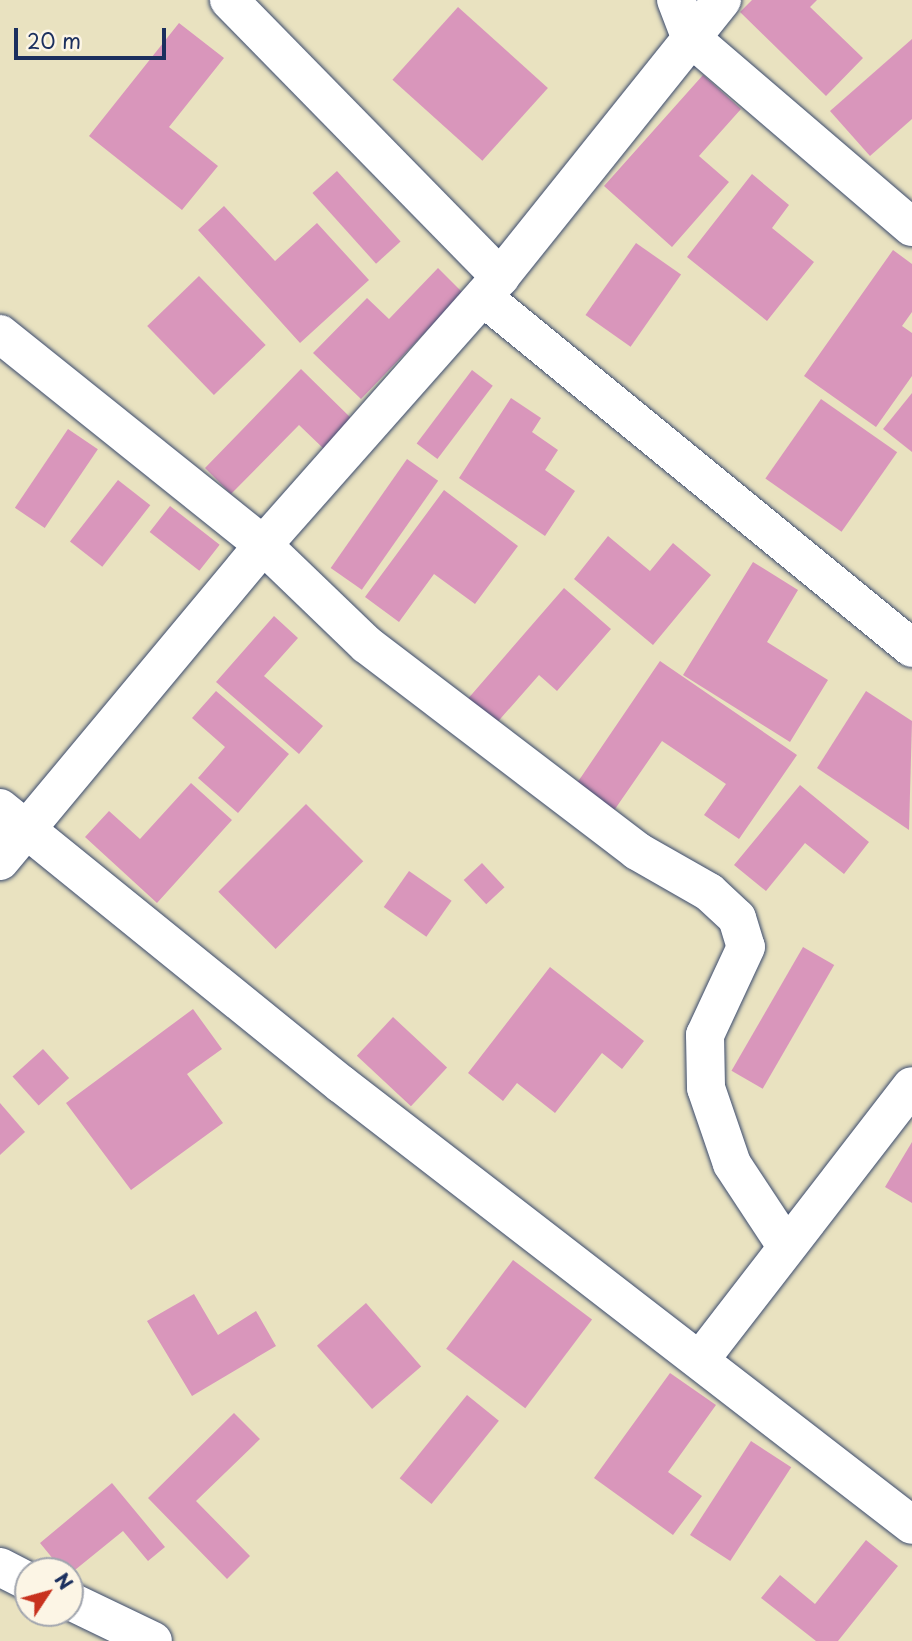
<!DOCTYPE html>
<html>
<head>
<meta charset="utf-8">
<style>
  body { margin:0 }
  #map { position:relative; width:912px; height:1641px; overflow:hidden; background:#e9e2c0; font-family:"Playpen Sans",sans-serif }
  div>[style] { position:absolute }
  .building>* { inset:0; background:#d996bb; transform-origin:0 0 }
  .roads { filter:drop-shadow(0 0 2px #3a4a6d) drop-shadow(0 0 2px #3a4a6d) }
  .minor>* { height:38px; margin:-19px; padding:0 19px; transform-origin:19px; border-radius:19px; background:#fff }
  span { translate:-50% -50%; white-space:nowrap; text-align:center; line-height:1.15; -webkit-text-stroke:7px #fcf5e5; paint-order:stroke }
  .north { position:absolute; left:14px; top:1557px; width:70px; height:70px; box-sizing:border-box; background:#fcf5e5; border:2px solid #a2a6af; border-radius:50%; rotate:54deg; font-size:19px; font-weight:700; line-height:28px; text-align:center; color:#1b2f5e }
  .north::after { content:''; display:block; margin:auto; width:24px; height:32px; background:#c8321e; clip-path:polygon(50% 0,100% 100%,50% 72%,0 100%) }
  .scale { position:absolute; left:14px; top:28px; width:152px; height:32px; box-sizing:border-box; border:4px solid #1b2f5e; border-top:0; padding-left:9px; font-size:21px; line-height:24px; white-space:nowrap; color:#1b2f5e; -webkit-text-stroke:5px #fcf5e5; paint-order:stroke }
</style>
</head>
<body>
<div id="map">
  <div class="building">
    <i style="clip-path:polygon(752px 0,817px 0,810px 7px,863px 58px,826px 96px,740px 12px)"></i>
    <i style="left:458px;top:7px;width:121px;height:98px;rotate:42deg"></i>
    <i style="clip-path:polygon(179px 23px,224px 58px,169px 127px,218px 166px,182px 210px,89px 136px)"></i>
    <i style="clip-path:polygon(912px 39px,912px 119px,870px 156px,830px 111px)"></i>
    <i style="clip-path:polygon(703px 75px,741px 109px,699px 156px,729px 182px,672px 247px,604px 186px)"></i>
    <i style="left:337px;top:171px;width:95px;height:33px;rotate:48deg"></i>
    <i style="clip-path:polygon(752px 174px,789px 205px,772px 228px,814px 262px,767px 321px,687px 257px)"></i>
    <i style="clip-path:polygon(224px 206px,275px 261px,317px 223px,369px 280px,300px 343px,198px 230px)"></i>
    <i style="left:636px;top:243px;width:55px;height:88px;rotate:35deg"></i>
    <i style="clip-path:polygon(893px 250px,912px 264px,912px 312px,902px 326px,912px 333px,912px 376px,876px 427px,804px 376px)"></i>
    <i style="clip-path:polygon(438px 268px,463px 293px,361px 399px,313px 353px,367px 298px,389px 319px)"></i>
    <i style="left:199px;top:276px;width:96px;height:72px;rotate:46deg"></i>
    <i style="clip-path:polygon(301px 369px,354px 421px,325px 450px,299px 425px,231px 494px,205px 468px)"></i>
    <i style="left:472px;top:370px;width:26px;height:92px;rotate:37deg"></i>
    <i style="clip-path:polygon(912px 393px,912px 452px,883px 429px)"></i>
    <i style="clip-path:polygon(511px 398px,541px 418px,532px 432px,558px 450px,545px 470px,575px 491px,545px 536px,459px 478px)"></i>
    <i style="left:821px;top:399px;width:93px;height:97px;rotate:35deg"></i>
    <i style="left:68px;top:429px;width:36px;height:95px;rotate:34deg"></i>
    <i style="left:407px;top:459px;width:38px;height:133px;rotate:35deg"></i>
    <i style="left:118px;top:480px;width:41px;height:78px;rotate:38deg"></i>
    <i style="clip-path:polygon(444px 490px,518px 546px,475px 604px,434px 574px,399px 622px,365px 597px)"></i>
    <i style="left:170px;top:506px;width:63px;height:33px;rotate:38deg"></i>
    <i style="clip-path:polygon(608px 536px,650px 571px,673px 543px,711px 575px,653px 645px,574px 579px)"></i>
    <i style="clip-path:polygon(753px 562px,798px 590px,767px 642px,828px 680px,790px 742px,683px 675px)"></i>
    <i style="clip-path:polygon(564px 588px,611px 629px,557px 691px,539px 675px,494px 726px,466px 701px)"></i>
    <i style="clip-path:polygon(274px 616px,298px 638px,264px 676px,323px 726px,299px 754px,216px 682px)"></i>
    <i style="clip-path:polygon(660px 661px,797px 755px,739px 839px,704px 815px,726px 784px,662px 741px,613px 812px,575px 786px)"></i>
    <i style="clip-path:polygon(216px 691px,289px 754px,238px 813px,198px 778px,225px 747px,192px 718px)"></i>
    <i style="clip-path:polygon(866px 691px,912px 721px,909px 830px,817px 768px)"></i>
    <i style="clip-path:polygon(191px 783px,232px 820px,157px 903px,85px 837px,109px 811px,140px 839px)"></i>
    <i style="clip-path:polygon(800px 785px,869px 842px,844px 874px,805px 843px,766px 891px,734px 865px)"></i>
    <i style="left:306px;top:804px;width:81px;height:124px;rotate:45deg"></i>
    <i style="left:482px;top:863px;width:33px;height:25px;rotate:47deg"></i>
    <i style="left:409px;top:871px;width:52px;height:44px;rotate:35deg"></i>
    <i style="left:803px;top:947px;width:36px;height:143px;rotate:30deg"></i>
    <i style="clip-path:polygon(550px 967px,644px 1041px,622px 1069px,602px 1053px,555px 1113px,517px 1083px,503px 1101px,468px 1073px)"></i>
    <i style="clip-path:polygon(193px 1009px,222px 1049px,187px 1074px,223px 1123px,131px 1190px,66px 1103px)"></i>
    <i style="left:393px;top:1017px;width:74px;height:53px;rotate:43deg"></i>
    <i style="left:43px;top:1049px;width:39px;height:41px;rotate:48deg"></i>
    <i style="clip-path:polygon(0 1103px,25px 1132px,0 1155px)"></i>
    <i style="clip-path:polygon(912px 1142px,912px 1203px,885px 1187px)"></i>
    <i style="left:513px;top:1260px;width:99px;height:111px;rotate:37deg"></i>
    <i style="clip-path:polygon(194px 1294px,218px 1335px,256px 1311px,276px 1346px,192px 1396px,147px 1321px)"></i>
    <i style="left:366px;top:1303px;width:84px;height:65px;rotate:49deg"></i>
    <i style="clip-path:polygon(670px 1373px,716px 1405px,668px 1472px,702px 1496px,673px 1535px,594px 1478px)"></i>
    <i style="left:467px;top:1395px;width:41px;height:107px;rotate:39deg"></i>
    <i style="clip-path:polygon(234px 1413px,260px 1439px,196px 1501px,250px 1556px,227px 1579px,148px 1498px)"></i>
    <i style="left:751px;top:1441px;width:48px;height:112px;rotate:33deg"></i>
    <i style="clip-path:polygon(112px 1483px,165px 1547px,148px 1561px,123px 1531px,70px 1574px,63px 1571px,40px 1543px)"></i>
    <i style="clip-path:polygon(866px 1540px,898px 1566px,838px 1641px,816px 1641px,761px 1598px,780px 1575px,815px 1604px)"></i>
  </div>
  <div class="roads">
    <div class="minor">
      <i style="left:229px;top:0;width:388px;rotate:45.6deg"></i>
      <i style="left:676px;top:0;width:40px;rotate:69deg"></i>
      <i style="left:690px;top:37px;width:292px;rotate:40.6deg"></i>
      <i style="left:483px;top:297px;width:554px;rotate:39.29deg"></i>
      <i style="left:0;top:334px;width:337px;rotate:38.7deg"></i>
      <i style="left:263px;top:545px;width:144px;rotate:43.9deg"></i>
      <i style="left:367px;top:645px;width:340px;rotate:37.3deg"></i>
      <i style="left:637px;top:851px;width:83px;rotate:29.7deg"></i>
      <i style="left:709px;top:892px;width:38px;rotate:43deg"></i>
      <i style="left:737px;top:918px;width:30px;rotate:73deg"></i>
      <i style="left:746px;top:947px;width:97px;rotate:115deg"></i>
      <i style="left:705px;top:1035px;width:53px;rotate:88.9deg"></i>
      <i style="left:706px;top:1088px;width:80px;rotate:71.1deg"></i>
      <i style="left:732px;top:1164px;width:98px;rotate:56.6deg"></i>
      <i style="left:0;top:808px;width:439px;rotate:39deg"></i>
      <i style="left:341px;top:1084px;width:721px;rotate:37.68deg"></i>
      <i style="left:0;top:861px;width:411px;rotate:-50.2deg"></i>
      <i style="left:263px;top:545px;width:358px;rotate:-48.5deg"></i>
      <i style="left:500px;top:277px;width:355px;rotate:-51.3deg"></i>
      <i style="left:700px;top:1360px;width:346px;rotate:-52.3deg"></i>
      <i style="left:0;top:1567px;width:31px;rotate:27deg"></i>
      <i style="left:70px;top:1601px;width:92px;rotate:25.7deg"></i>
    </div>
  </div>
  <div class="north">N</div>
  <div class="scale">20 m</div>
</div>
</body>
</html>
